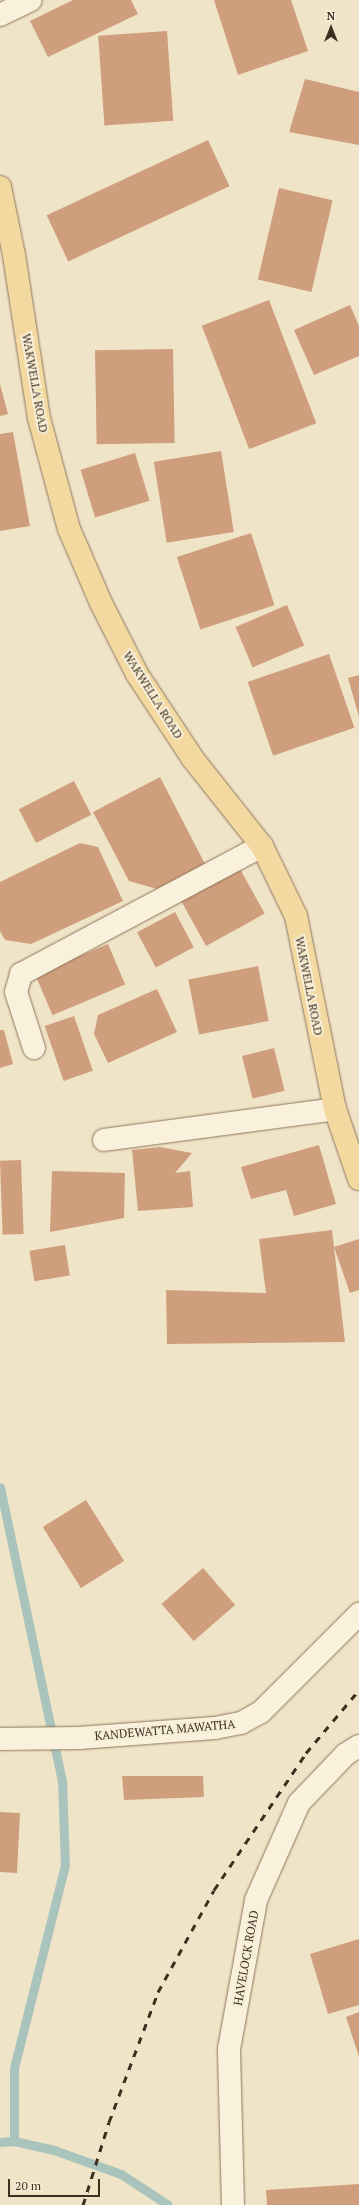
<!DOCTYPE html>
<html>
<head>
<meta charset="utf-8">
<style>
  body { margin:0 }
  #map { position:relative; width:359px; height:2205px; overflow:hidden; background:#f0e4c8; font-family:"PT Serif",serif }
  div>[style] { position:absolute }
  .stream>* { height:9px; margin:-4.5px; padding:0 4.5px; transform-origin:4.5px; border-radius:4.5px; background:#a9c4bc }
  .building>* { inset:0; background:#cf9f7d; transform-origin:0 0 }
  .roads { filter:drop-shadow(0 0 1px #8d765c) drop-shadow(0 0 1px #8d765c) }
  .minor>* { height:22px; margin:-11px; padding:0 11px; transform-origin:11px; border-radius:11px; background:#faf1dc }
  .major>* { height:22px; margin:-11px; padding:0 11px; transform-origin:11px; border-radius:11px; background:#f3d9a0 }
  .rail>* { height:3px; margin-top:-1.5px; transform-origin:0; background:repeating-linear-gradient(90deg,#3d2e20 0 7px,transparent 0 14px) }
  span { translate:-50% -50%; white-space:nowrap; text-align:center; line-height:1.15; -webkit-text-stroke:4px #f7eed8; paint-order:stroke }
  .street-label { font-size:12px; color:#3d2e20 }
  .north { position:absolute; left:311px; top:8px; width:40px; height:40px; -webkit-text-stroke:3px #f7eed8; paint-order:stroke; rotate:0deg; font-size:11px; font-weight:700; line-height:16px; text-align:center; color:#3d2e20 }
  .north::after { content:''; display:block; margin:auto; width:14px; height:18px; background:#3d2e20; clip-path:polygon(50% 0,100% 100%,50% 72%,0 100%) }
  .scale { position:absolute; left:8px; top:2179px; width:92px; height:18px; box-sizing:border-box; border:2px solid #3d2e20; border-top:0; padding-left:5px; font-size:12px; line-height:14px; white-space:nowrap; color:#3d2e20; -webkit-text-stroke:3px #f7eed8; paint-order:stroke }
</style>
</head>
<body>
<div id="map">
  <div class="stream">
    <i style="left:0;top:1487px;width:299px;rotate:78.1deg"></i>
    <i style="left:62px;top:1780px;width:85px;rotate:88deg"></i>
    <i style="left:65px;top:1865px;width:209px;rotate:104.1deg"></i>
    <i style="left:14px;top:2068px;width:73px;rotate:90deg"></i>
    <i style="left:0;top:2142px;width:14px;rotate:-4deg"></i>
    <i style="left:14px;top:2141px;width:41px;rotate:12.7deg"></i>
    <i style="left:54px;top:2150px;width:71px;rotate:19.7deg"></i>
    <i style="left:121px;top:2174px;width:56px;rotate:33.4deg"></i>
  </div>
  <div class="building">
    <i style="clip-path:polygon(73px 0,131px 0,138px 14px,48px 57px,30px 21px)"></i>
    <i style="clip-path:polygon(214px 0,291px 0,308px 51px,238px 75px)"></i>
    <i style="left:167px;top:31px;width:90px;height:69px;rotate:86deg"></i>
    <i style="clip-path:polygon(305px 79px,359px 92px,359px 145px,289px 132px)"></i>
    <i style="left:208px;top:140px;width:51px;height:178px;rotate:65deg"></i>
    <i style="left:279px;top:188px;width:55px;height:94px;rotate:13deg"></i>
    <i style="left:269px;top:300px;width:132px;height:72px;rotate:69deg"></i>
    <i style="clip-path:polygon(350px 305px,359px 326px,359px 356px,314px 375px,294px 330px)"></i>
    <i style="left:173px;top:349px;width:94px;height:78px;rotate:89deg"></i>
    <i style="clip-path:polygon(0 384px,8px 414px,0 416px)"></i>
    <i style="clip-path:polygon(13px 432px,30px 526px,0 531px,0 434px)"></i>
    <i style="left:221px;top:451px;width:82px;height:68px;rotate:81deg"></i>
    <i style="left:135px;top:453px;width:50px;height:57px;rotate:73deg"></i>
    <i style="left:251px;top:533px;width:76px;height:78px;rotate:72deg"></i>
    <i style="left:287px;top:605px;width:44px;height:56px;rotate:67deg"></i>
    <i style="left:329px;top:654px;width:78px;height:86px;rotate:71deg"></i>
    <i style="clip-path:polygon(359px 675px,359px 717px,348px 678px)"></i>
    <i style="clip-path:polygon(160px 777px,205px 864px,157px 889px,129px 881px,93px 812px)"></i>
    <i style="left:74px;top:781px;width:38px;height:62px;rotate:63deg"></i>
    <i style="clip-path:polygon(80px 843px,98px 847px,123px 901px,31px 944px,5px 940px,0 931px,0 882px)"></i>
    <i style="left:240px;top:869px;width:51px;height:67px;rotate:61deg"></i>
    <i style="left:175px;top:912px;width:40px;height:43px;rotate:62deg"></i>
    <i style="left:108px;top:944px;width:44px;height:79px;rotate:67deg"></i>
    <i style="left:258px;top:966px;width:56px;height:71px;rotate:79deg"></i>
    <i style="clip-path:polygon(157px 989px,177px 1032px,108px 1063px,94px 1034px,98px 1015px)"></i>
    <i style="left:74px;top:1016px;width:58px;height:31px;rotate:71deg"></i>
    <i style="clip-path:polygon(0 1030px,4px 1030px,13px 1064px,0 1068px)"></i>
    <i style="left:274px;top:1048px;width:44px;height:33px;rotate:76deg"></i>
    <i style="clip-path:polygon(319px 1145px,336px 1204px,294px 1216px,286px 1190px,251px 1199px,241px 1167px)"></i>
    <i style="clip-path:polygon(160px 1147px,192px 1153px,175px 1173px,190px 1171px,193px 1207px,138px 1211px,132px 1150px)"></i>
    <i style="left:21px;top:1160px;width:74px;height:21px;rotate:88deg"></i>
    <i style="clip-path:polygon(52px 1171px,125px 1173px,124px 1218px,50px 1232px)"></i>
    <i style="clip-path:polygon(332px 1230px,345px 1342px,167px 1344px,166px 1290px,266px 1293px,259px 1239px)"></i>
    <i style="clip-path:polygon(359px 1239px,359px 1290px,350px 1293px,334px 1247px)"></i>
    <i style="left:65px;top:1245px;width:31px;height:36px;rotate:81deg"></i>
    <i style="left:86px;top:1500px;width:72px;height:51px;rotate:58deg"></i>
    <i style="left:203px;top:1568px;width:49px;height:55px;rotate:49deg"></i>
    <i style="clip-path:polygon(122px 1776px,203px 1776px,204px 1797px,124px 1800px)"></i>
    <i style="clip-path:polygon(0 1812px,20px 1813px,17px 1873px,0 1872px)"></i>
    <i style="clip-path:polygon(359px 1939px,359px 2005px,328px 2014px,310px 1954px)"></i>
    <i style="clip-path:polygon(359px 2012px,359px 2057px,346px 2017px)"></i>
    <i style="clip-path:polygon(359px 2184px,359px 2205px,267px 2205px,266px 2190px)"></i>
  </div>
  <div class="roads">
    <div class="minor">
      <i style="left:0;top:15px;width:34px;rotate:-26deg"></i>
      <i style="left:34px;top:1048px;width:59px;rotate:-107.8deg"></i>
      <i style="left:16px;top:992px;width:19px;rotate:-74deg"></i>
      <i style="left:21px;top:974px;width:273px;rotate:-28deg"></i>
      <i style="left:104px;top:1140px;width:233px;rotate:-7.6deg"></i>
      <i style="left:0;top:1739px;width:79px;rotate:-0.7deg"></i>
      <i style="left:79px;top:1738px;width:136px;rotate:-4.2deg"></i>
      <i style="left:215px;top:1728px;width:26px;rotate:-11deg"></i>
      <i style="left:241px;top:1723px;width:23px;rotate:-29deg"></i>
      <i style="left:261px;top:1712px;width:139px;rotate:-45deg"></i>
      <i style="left:233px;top:2205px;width:156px;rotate:-91.5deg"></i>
      <i style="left:229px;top:2049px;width:151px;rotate:-79.7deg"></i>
      <i style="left:256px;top:1900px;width:106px;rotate:-66.1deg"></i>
      <i style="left:299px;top:1803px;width:68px;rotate:-46.2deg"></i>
      <i style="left:346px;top:1754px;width:15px;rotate:-32deg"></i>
    </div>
    <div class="major">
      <i style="left:0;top:187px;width:69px;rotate:78.4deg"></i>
      <i style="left:14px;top:255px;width:165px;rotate:81.3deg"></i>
      <i style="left:39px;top:418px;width:115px;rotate:74.9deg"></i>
      <i style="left:69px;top:529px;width:81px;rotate:66.6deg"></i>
      <i style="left:101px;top:603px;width:80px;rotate:63.1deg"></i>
      <i style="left:137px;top:674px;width:102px;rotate:56.6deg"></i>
      <i style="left:193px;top:759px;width:111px;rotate:51.6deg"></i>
      <i style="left:262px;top:846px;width:78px;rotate:64.1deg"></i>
      <i style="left:296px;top:916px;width:197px;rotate:78.6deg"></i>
      <i style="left:335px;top:1109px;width:74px;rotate:71.1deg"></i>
    </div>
  </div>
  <div class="rail">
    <i style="left:83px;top:2205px;width:87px;rotate:-72.6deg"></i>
    <i style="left:109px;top:2122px;width:139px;rotate:-69.3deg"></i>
    <i style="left:158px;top:1992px;width:116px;rotate:-61.2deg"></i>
    <i style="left:214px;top:1890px;width:165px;rotate:-56.1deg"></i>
    <i style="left:306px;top:1753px;width:82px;rotate:-49.9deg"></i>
  </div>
  <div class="street-label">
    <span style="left:35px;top:383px;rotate:80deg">WAKWELLA ROAD</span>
    <span style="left:153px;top:695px;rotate:58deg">WAKWELLA ROAD</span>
    <span style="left:309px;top:986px;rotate:79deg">WAKWELLA ROAD</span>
    <span style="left:165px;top:1730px;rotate:-5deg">KANDEWATTA MAWATHA</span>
    <span style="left:246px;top:1958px;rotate:-80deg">HAVELOCK ROAD</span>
  </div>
  <div class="north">N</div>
  <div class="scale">20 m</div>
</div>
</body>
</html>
